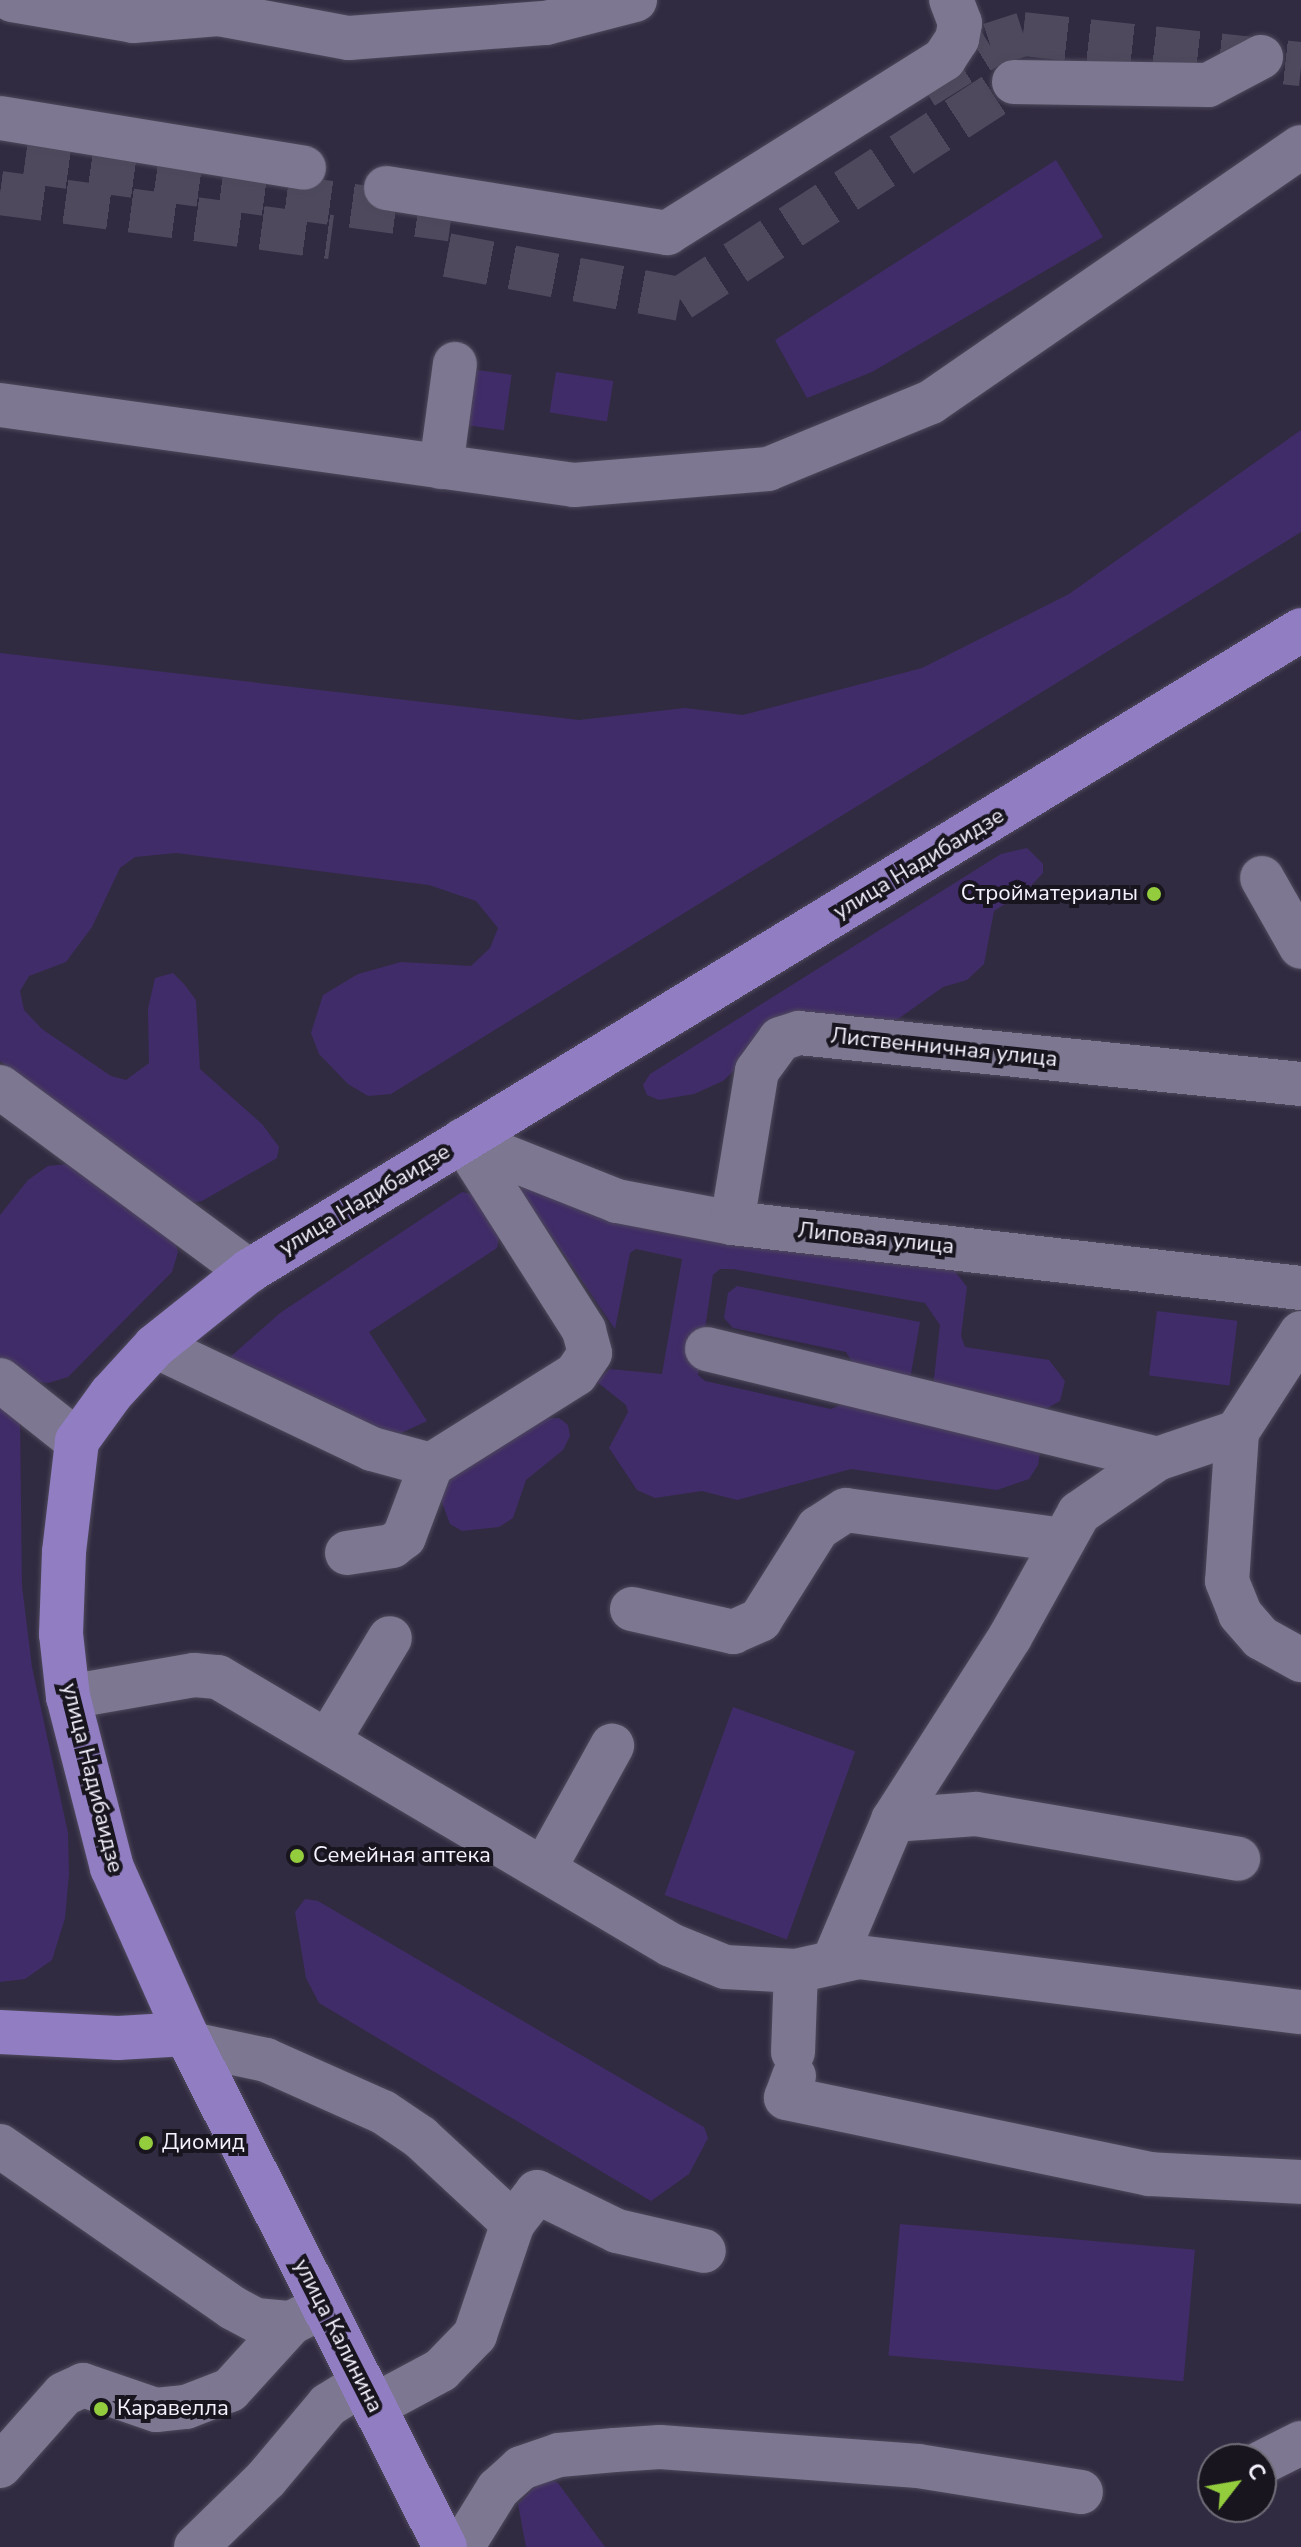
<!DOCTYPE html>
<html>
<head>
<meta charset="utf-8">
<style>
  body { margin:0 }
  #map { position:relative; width:1301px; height:2547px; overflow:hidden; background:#312b41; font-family:"Nunito Sans",sans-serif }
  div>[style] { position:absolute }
  .green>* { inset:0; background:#402c68; transform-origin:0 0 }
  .minor-tunnel>* { height:44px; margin-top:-22px; transform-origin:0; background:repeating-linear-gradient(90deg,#4e495d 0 44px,transparent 0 66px) }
  .roads { filter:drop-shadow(0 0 2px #4e495b) drop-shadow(0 0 2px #4e495b) }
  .minor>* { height:44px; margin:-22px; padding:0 22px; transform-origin:22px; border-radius:22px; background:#7d7791 }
  .major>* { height:44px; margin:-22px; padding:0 22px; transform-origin:22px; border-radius:22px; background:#917dc2 }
  .dots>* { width:22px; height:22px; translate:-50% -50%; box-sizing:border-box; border:4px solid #18151f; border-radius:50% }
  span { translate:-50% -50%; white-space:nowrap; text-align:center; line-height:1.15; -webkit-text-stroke:8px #18151f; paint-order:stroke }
  .street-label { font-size:22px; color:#f5f2fe }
  .poi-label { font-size:22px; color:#f5f2fe }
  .right { translate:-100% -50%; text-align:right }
  .left { translate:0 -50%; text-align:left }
  .north { position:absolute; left:1197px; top:2443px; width:80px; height:80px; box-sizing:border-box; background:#18151f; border:2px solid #706d78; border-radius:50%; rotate:59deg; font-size:22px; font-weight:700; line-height:32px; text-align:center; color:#f5f2fe }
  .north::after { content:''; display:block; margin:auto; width:28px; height:36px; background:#93cc3d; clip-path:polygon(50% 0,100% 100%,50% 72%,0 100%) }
</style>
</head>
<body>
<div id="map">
  <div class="green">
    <i style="clip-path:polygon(1056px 160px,1103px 237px,872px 372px,807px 398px,775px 340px)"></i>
    <i style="left:470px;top:369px;width:42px;height:56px;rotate:8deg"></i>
    <i style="left:556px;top:372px;width:58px;height:41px;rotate:9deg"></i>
    <i style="clip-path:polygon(1301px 430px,1301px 532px,391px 1094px,368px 1096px,348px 1084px,319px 1054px,311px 1033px,323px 995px,358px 974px,401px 962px,471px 966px,490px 948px,498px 928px,476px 901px,429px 885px,176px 853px,135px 857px,120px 868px,92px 927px,66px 962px,29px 976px,20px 991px,24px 1010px,42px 1029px,111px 1076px,126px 1080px,149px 1063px,148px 1009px,155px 978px,173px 973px,184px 984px,196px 1000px,200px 1069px,262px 1124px,279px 1147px,277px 1158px,202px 1201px,189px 1203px,0 1061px,0 653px,579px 720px,685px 708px,743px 715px,922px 668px,1069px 594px)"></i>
    <i style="clip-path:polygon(1027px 848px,1043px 864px,1043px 873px,1026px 891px,994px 911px,984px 964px,967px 980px,943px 987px,898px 1019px,742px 1063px,723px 1081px,694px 1094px,659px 1100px,647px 1095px,643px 1085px,650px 1074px,1001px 854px)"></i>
    <i style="clip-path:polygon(67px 1164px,175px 1241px,178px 1252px,172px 1272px,68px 1377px,48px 1383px,15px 1381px,0 1370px,0 1215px,28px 1180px,48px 1166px)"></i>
    <i style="clip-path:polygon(516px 1184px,953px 1269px,967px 1287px,961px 1336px,965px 1347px,1049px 1360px,1065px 1381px,1060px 1401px,1044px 1410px,933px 1387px,940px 1325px,925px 1303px,733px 1269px,720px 1269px,713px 1275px,698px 1375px,705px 1381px,831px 1409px,849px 1401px,1040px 1453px,1038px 1465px,1029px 1479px,997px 1490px,851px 1469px,737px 1500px,702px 1491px,655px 1498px,637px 1490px,609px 1448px,628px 1412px,626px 1405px,596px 1381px,610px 1369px,662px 1374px,682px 1259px,636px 1249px,630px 1253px,615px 1329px)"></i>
    <i style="clip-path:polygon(462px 1192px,476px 1195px,500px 1232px,497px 1248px,369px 1332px,427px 1421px,395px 1436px,229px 1358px,280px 1313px)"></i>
    <i style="clip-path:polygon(737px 1286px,920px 1322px,910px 1379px,853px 1363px,846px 1352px,733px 1328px,724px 1318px,728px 1293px)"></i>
    <i style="left:1157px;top:1311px;width:81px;height:65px;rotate:7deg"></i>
    <i style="clip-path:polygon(0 1388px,20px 1418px,22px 1586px,32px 1667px,68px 1833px,69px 1874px,65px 1918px,52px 1960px,25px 1979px,0 1982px)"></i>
    <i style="clip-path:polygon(559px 1418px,568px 1425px,570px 1436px,563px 1450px,526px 1480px,513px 1518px,499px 1527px,462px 1531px,450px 1524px,441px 1500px,448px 1479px,537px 1419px)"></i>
    <i style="left:733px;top:1707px;width:130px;height:200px;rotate:20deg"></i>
    <i style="clip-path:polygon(305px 1899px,318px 1901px,704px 2127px,708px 2138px,689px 2174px,651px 2201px,319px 2003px,306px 1978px,295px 1912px)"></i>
    <i style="left:900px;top:2224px;width:296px;height:132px;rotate:5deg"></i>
    <i style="clip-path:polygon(552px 2480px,558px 2483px,605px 2547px,526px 2547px,518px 2504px,538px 2483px)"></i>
  </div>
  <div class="minor-tunnel">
    <i style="left:923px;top:87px;width:79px;rotate:-32.1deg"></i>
    <i style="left:990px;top:45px;width:35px;rotate:-18deg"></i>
    <i style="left:1023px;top:34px;width:280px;rotate:6.2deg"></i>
    <i style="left:25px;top:161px;width:430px;rotate:7.8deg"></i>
    <i style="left:0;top:193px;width:334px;rotate:7.6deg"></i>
    <i style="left:447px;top:255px;width:237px;rotate:10.7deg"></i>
    <i style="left:680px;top:299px;width:398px;rotate:-33deg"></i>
  </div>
  <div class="roads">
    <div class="minor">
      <i style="left:12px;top:0;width:123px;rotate:9.8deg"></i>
      <i style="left:133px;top:21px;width:86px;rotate:-4.7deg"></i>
      <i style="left:219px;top:14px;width:132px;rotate:10.5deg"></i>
      <i style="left:349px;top:38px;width:198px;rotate:-4.4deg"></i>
      <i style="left:546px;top:23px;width:92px;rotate:-14.5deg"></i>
      <i style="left:1014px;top:82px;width:194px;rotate:0.9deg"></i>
      <i style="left:1208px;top:85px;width:60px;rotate:-27.8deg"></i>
      <i style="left:0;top:118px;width:308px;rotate:9.3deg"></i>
      <i style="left:386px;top:188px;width:285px;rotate:9.1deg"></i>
      <i style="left:667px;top:233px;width:327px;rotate:-32.1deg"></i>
      <i style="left:944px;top:59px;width:24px;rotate:-57deg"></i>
      <i style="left:957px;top:39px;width:16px;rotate:-79deg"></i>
      <i style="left:960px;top:23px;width:25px;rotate:-111deg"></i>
      <i style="left:0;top:405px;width:580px;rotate:7.93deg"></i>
      <i style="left:574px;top:485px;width:195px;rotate:-4.7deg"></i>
      <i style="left:768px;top:469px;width:176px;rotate:-22.3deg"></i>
      <i style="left:931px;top:402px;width:449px;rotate:-34.6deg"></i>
      <i style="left:441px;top:467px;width:104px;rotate:-82.3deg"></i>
      <i style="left:1262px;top:878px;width:79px;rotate:60.5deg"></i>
      <i style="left:0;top:1087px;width:310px;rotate:36.5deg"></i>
      <i style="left:463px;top:1140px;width:166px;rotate:21.6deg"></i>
      <i style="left:617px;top:1201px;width:117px;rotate:10.8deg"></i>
      <i style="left:732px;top:1223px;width:573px;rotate:6.52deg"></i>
      <i style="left:732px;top:1223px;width:154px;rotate:-80.7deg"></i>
      <i style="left:757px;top:1071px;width:39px;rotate:-54deg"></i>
      <i style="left:780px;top:1039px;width:20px;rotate:-18deg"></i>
      <i style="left:799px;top:1033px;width:505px;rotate:5.8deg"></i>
      <i style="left:1301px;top:1333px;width:118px;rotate:122.9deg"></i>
      <i style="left:1237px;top:1432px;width:149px;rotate:93.8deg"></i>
      <i style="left:1227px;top:1581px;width:35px;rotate:68deg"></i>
      <i style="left:1240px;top:1614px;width:32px;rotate:49deg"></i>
      <i style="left:1261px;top:1638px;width:46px;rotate:28.8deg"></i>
      <i style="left:155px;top:1346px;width:240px;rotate:25.4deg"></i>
      <i style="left:372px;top:1449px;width:61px;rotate:15.2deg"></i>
      <i style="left:431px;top:1465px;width:171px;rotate:-32.1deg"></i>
      <i style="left:576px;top:1374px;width:25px;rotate:-56deg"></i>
      <i style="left:590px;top:1353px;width:24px;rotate:-105deg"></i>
      <i style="left:584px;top:1330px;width:225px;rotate:-122.5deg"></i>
      <i style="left:707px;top:1349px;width:463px;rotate:13.7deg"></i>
      <i style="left:0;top:1380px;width:98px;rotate:38.4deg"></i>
      <i style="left:347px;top:1553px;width:46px;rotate:-8.8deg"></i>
      <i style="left:392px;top:1546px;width:15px;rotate:-37deg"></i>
      <i style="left:404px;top:1537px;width:77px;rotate:-69.4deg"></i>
      <i style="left:632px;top:1609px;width:104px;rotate:12.8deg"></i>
      <i style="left:733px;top:1632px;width:30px;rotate:-24deg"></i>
      <i style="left:760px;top:1620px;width:109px;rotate:-57.8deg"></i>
      <i style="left:818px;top:1528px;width:33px;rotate:-33deg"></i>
      <i style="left:846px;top:1510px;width:219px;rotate:7.9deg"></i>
      <i style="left:68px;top:1697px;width:128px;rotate:-9.9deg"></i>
      <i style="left:194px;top:1675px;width:24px;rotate:5deg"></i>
      <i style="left:218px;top:1677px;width:526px;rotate:30.61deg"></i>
      <i style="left:671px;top:1945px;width:58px;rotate:22.2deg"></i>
      <i style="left:725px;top:1967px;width:71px;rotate:3.2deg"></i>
      <i style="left:796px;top:1971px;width:64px;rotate:-12.7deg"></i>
      <i style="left:858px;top:1957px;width:446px;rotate:7.1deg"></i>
      <i style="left:328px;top:1741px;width:120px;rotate:-59deg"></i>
      <i style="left:893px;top:1820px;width:217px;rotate:-57.4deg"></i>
      <i style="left:1010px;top:1637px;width:142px;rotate:-60.9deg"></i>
      <i style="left:1079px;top:1513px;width:95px;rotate:-34.7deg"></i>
      <i style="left:1157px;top:1459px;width:84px;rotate:-18.6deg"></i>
      <i style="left:544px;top:1869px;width:141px;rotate:-61.1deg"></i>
      <i style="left:834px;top:1960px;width:152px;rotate:-67.1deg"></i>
      <i style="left:893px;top:1820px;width:83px;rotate:-4.1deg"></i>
      <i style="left:976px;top:1814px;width:266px;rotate:9.7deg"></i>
      <i style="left:191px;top:2044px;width:77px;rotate:12deg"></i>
      <i style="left:266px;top:2060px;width:128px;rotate:24deg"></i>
      <i style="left:383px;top:2112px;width:45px;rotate:34deg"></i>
      <i style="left:420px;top:2137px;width:127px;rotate:42.8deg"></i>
      <i style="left:793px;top:2052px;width:81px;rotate:-87.9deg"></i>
      <i style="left:794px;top:2076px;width:23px;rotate:110deg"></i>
      <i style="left:786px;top:2098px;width:371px;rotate:11.8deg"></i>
      <i style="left:1149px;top:2174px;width:152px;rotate:3deg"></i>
      <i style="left:0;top:2146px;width:284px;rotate:34.8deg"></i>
      <i style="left:233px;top:2308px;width:26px;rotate:28deg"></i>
      <i style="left:256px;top:2320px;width:35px;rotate:5deg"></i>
      <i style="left:374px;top:2406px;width:76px;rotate:-28.2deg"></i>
      <i style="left:441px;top:2370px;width:49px;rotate:-45.8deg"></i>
      <i style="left:475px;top:2335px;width:118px;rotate:-71.3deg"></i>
      <i style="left:513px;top:2223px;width:39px;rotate:-52deg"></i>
      <i style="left:537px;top:2192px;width:89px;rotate:26deg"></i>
      <i style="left:617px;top:2231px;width:89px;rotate:12.9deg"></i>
      <i style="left:1261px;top:2463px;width:45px;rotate:-26.6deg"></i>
      <i style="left:0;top:2466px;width:96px;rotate:-48.4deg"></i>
      <i style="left:64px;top:2394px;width:21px;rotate:-25deg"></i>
      <i style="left:83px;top:2385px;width:77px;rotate:18.9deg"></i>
      <i style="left:156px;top:2410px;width:30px;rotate:-6deg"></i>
      <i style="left:186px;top:2407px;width:47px;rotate:-21.1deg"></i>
      <i style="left:230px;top:2390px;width:91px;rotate:-47.7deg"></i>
      <i style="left:291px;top:2323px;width:36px;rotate:-27deg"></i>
      <i style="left:196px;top:2547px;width:98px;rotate:-44.2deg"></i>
      <i style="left:266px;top:2479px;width:97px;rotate:-50deg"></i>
      <i style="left:328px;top:2405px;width:40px;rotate:-32deg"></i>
      <i style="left:462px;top:2547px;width:68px;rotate:-58.2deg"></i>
      <i style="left:498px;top:2489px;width:31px;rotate:-42deg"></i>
      <i style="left:521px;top:2468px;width:40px;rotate:-18.9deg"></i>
      <i style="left:559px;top:2455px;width:56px;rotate:-5.1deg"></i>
      <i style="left:615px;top:2450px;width:45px;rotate:-3.8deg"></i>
      <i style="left:660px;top:2447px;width:259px;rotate:4.2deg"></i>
      <i style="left:918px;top:2466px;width:165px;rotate:9.1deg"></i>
    </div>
    <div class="major">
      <i style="left:0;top:2032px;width:118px;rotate:2.9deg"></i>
      <i style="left:118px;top:2038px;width:68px;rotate:-3.4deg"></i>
      <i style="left:445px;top:2547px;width:575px;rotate:-116.79deg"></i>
      <i style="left:186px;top:2034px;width:182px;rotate:-114deg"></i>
      <i style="left:112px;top:1868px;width:177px;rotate:-104.4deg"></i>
      <i style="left:68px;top:1697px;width:63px;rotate:-96.3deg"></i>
      <i style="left:61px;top:1634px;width:82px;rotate:-87.9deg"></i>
      <i style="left:64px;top:1552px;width:112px;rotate:-83.3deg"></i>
      <i style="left:77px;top:1441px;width:58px;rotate:-54.1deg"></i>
      <i style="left:111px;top:1394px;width:65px;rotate:-47.5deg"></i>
      <i style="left:155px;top:1346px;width:120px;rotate:-38.6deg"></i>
      <i style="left:249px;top:1271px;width:1232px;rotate:-31.35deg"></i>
    </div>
  </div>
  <div class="dots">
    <i style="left:1154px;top:894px;background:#93cc3d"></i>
    <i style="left:297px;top:1856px;background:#93cc3d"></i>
    <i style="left:146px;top:2143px;background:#93cc3d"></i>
    <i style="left:101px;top:2409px;background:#93cc3d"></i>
  </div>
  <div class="street-label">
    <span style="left:919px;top:864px;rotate:-31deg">улица Надибаидзе</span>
    <span style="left:944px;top:1048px;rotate:6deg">Лиственничная улица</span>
    <span style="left:365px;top:1200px;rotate:-31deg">улица Надибаидзе</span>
    <span style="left:876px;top:1239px;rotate:6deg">Липовая улица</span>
    <span style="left:92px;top:1778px;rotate:76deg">улица Надибаидзе</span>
    <span style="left:338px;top:2336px;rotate:63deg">улица Калинина</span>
  </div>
  <div class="poi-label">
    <span class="right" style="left:1138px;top:894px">Стройматериалы</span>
    <span class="left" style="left:313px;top:1856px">Семейная аптека</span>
    <span class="left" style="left:162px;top:2143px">Диомид</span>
    <span class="left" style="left:117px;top:2409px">Каравелла</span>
  </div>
  <div class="north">С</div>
</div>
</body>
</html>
